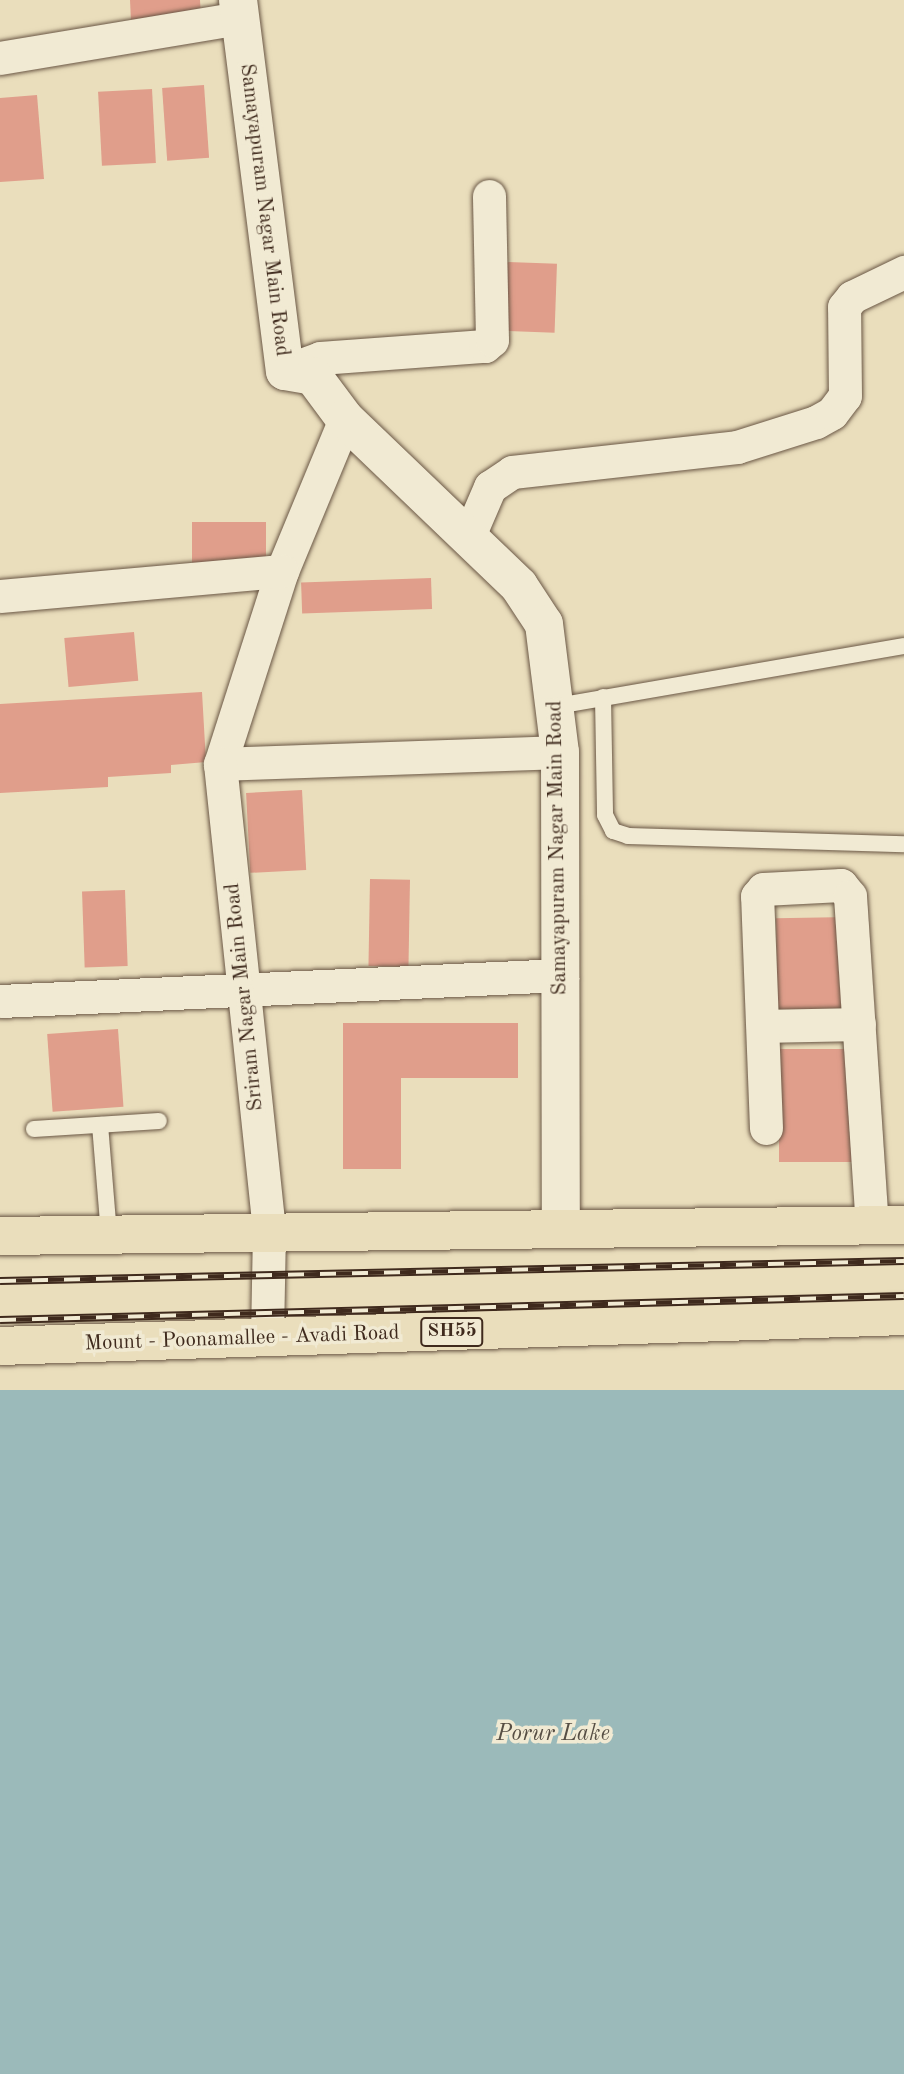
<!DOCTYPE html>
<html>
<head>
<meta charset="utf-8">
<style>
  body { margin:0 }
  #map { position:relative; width:904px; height:2074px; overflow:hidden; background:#eadebc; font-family:"Old Standard TT",serif }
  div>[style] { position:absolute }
  .water>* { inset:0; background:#9bbaba; transform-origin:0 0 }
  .building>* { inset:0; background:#e09e8b; transform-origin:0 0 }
  .roads { filter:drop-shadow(0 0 2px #6a5745) drop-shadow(0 0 2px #6a5745) }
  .service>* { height:16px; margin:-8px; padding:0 8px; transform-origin:8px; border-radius:8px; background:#f1ead3 }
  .minor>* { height:33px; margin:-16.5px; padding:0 16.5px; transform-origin:16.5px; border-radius:16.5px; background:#f1ead3 }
  .tertiary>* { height:38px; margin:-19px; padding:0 19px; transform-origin:19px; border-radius:19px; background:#f1ead3 }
  .primary>* { height:38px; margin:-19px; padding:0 19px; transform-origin:19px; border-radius:19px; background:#eadebc }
  .rail>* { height:8px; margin-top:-4px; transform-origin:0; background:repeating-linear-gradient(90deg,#f1ead3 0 16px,#3f2a1d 0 32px); box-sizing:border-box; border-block:2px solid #3f2a1d }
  span { translate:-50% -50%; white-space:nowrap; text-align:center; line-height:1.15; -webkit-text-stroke:7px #f1ead3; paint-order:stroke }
  .shield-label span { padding:2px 5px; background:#f1ead3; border:2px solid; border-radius:5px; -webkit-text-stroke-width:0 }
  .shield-label { font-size:19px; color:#3f2a1d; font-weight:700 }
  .street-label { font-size:21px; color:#3f2a1d }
  .water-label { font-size:23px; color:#564e44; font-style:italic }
</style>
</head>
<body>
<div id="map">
  <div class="water">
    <i style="left:904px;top:1390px;width:684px;height:904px;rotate:90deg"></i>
  </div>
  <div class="building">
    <i style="clip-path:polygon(130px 0,200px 0,201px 17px,131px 21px)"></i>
    <i style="left:204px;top:85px;width:73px;height:42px;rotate:86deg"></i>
    <i style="left:152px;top:89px;width:74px;height:54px;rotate:87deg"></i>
    <i style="clip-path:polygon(37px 95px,44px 179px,0 182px,0 98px)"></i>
    <i style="left:506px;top:262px;width:51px;height:69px;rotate:2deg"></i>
    <i style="left:192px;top:522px;width:74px;height:49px"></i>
    <i style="left:431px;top:578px;width:31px;height:130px;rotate:88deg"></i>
    <i style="left:134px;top:632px;width:49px;height:70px;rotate:85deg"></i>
    <i style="clip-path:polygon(202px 692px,206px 762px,171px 765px,171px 773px,108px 777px,108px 787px,0 793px,0 704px)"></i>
    <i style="left:302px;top:790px;width:80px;height:56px;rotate:87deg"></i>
    <i style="left:370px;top:879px;width:40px;height:87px;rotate:1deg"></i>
    <i style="left:125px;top:890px;width:76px;height:43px;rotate:88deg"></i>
    <i style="left:849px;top:917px;width:92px;height:73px;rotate:89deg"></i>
    <i style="clip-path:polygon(343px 1023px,518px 1023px,518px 1078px,401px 1078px,401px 1169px,343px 1169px)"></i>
    <i style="left:118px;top:1029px;width:78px;height:71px;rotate:86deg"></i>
    <i style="left:779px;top:1049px;width:78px;height:113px"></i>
  </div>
  <div class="roads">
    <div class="service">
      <i style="left:603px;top:697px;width:118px;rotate:89deg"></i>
      <i style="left:605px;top:815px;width:18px;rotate:63deg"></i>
      <i style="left:613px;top:831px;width:16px;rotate:18deg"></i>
      <i style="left:628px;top:836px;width:276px;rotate:1.7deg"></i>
      <i style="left:557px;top:706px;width:352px;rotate:-9.8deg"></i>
      <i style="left:100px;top:1125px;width:109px;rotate:85.3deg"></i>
      <i style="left:34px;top:1129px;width:125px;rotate:-3.7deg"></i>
    </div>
    <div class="minor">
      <i style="left:0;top:58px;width:243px;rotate:-9.5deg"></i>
      <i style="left:285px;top:371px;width:37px;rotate:-20deg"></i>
      <i style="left:320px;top:358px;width:165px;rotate:-4.2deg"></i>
      <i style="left:485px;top:346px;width:9px;rotate:-41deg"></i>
      <i style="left:492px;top:340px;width:144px;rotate:-91.2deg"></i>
      <i style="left:345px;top:419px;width:165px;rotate:112.5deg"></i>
      <i style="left:282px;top:571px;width:203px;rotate:107.8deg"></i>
      <i style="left:220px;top:764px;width:340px;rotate:-2deg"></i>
      <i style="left:468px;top:538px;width:56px;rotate:-66.7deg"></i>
      <i style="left:490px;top:487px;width:27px;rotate:-34deg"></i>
      <i style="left:512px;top:472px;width:226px;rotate:-6.3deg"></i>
      <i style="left:737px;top:447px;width:83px;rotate:-17.6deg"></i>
      <i style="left:816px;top:422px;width:18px;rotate:-29deg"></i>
      <i style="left:832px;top:413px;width:21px;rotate:-53deg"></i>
      <i style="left:845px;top:396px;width:89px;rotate:-90.6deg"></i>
      <i style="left:844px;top:307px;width:13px;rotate:-51deg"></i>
      <i style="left:852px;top:297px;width:58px;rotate:-25.7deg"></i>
      <i style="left:0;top:596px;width:283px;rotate:-5.1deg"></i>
      <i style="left:220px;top:764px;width:470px;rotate:84deg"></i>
      <i style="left:269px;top:1231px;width:107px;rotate:91.1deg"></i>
      <i style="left:0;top:1001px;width:563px;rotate:-2.65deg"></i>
      <i style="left:763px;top:1026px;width:96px;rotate:-1.2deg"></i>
      <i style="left:766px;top:1128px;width:232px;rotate:-92.2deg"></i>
      <i style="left:757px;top:896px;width:9px;rotate:-49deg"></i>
      <i style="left:763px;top:889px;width:78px;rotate:-2.9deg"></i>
      <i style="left:841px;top:885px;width:14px;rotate:51deg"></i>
      <i style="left:850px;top:896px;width:330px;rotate:86.2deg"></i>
    </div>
    <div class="tertiary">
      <i style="left:238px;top:0;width:374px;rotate:82.8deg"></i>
      <i style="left:285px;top:371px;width:28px;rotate:10deg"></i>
      <i style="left:313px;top:376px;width:54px;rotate:53.3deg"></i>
      <i style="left:345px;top:419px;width:241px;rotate:43.8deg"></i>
      <i style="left:519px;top:586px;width:45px;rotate:56.7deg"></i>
      <i style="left:544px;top:624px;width:129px;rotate:82.9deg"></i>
      <i style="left:560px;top:752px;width:475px;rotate:89.9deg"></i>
    </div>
    <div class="primary">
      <i style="left:0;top:1236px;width:904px;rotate:-0.7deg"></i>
      <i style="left:0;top:1346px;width:904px;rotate:-1.9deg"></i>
    </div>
  </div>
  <div class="rail">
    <i style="left:0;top:1281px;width:904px;rotate:-1.27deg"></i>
    <i style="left:0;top:1320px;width:904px;rotate:-1.52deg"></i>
  </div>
  <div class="shield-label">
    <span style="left:452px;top:1332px">SH55</span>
  </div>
  <div class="street-label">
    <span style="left:264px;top:210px;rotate:83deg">Samayapuram Nagar Main Road</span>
    <span style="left:558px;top:848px;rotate:-91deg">Samayapuram Nagar Main Road</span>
    <span style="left:245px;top:997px;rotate:-96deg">Sriram Nagar Main Road</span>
    <span style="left:242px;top:1339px;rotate:-2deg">Mount - Poonamallee - Avadi Road</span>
  </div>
  <div class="water-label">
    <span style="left:553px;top:1734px">Porur Lake</span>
  </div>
</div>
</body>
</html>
